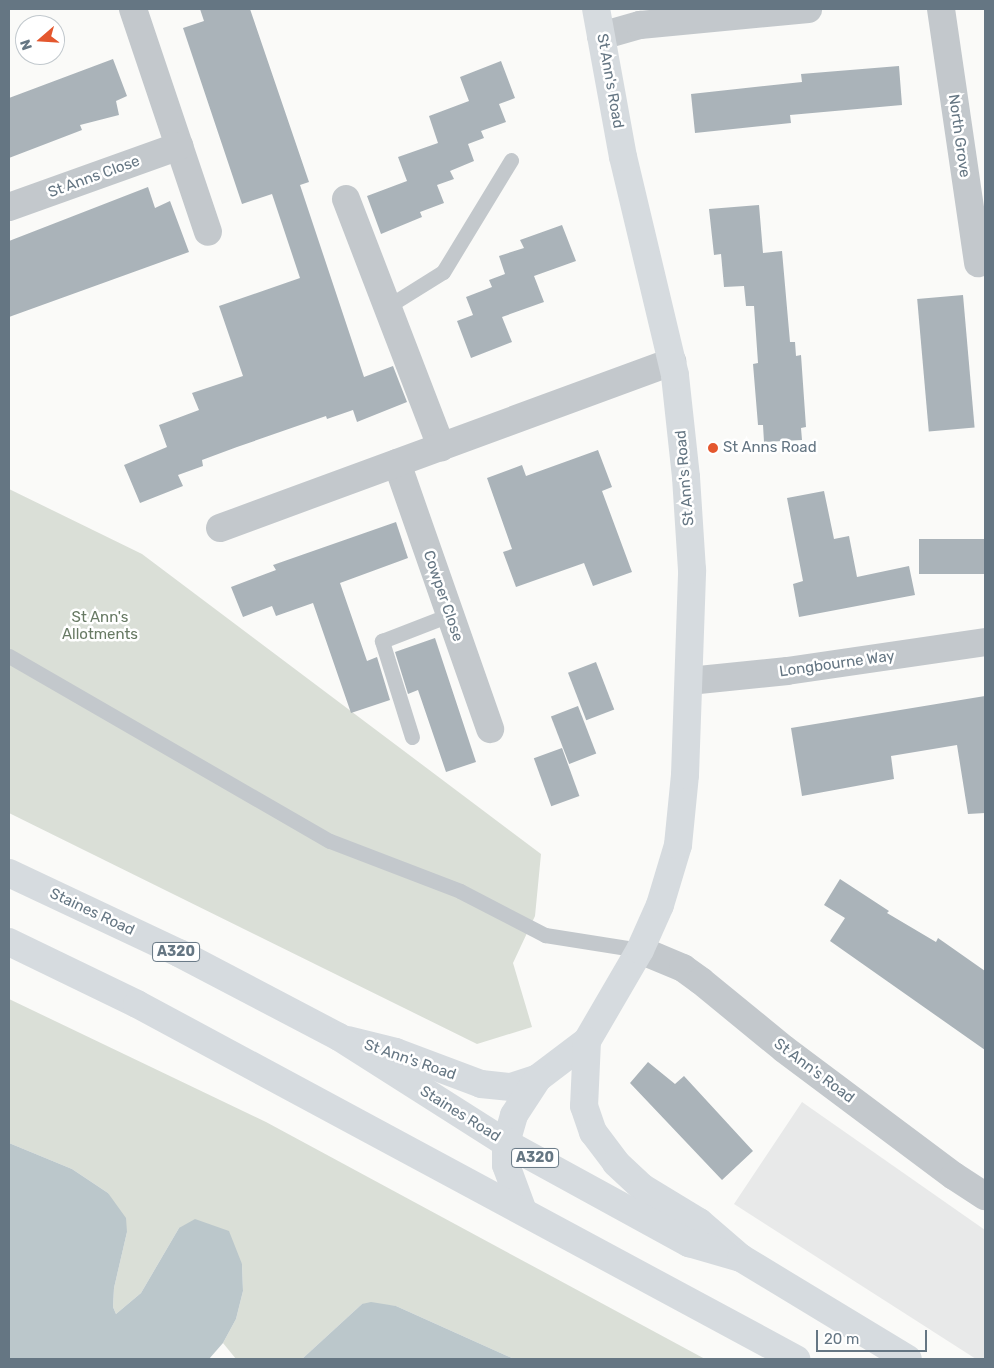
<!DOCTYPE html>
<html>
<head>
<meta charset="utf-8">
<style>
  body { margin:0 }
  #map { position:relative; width:994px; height:1368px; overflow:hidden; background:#fafaf8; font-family:Rubik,sans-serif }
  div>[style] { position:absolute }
  .built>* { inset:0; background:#e8e9e9 }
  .green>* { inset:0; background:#dadfd7 }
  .water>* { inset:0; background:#bbc7cb }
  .building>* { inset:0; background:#aab3b9; transform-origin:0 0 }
  .lane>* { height:15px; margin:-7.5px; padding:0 7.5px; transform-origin:7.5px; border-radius:7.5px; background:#c3c8cc }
  .street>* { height:28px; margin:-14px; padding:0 14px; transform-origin:14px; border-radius:14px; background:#c3c8cc }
  .secondary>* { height:28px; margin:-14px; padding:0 14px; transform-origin:14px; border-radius:14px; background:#d6dbdf }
  .primary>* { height:28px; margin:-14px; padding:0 14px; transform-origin:14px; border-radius:14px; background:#d6dbdf }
  .dots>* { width:14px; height:14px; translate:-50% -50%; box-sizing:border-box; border:2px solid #fff; border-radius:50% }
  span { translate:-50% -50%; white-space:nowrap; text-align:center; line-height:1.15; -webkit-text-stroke:5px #fff; paint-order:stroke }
  .shield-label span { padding:1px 4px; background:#fff; border:1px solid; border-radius:4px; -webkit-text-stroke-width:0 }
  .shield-label { font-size:14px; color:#657683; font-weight:700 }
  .street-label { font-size:15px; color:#657683 }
  .poi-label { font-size:15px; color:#657683 }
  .left { translate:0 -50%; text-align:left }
  .park-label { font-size:15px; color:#687a64 }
  .frame { position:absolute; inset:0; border:10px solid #657683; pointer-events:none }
  .north { position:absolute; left:15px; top:15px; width:50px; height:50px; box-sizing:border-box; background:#fff; border:1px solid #c1c8cd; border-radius:50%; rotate:251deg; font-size:14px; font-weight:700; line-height:20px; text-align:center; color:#657683 }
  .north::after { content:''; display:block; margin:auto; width:18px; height:22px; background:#e4572e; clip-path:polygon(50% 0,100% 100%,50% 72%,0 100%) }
  .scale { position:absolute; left:816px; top:1330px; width:111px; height:22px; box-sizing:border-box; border:2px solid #657683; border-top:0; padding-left:6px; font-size:15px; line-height:18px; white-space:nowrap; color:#657683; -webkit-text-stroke:4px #fff; paint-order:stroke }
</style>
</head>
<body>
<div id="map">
  <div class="built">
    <i style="clip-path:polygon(802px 1102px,985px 1230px,985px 1359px,976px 1359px,734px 1204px)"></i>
  </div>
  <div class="green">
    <i style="clip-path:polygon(9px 489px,142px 554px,541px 854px,535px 916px,513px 963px,532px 1027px,477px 1044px,9px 813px)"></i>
    <i style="clip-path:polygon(9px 999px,266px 1122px,705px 1359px,514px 1359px,396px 1306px,362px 1304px,302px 1359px,236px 1359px,223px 1343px,236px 1319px,243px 1291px,242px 1264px,179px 1228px,141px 1293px,116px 1314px,113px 1307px,114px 1288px,127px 1232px,108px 1193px,72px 1169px,9px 1143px)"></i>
  </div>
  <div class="water">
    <i style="clip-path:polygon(9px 1143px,72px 1169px,108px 1193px,126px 1218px,127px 1232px,114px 1288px,113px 1307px,116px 1314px,141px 1293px,179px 1228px,195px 1219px,229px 1231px,242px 1264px,243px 1291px,236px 1319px,223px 1343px,209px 1359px,9px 1359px)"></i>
    <i style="clip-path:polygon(371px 1302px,396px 1306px,514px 1359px,302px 1359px,362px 1304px)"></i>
  </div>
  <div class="building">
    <i style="clip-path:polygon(200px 9px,250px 9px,309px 182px,300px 185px,364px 377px,393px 366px,407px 402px,357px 422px,353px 410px,327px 419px,326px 416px,237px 447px,202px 460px,203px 466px,178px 475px,183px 486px,140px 503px,124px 465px,167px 447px,159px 425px,199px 410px,192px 393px,243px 376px,219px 306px,300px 278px,272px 194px,242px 204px,183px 28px,204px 21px)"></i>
    <i style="clip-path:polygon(113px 59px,127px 96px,116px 101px,119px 115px,80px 125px,82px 130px,9px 158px,9px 98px)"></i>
    <i style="clip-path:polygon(501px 61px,515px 98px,499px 104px,506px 122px,481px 131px,484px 138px,468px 144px,474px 161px,450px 171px,454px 179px,437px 185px,444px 203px,420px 212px,422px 217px,381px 234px,367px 196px,407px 181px,398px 157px,438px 143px,429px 116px,469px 101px,460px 77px)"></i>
    <i style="clip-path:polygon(899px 66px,902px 105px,790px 115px,791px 123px,695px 133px,691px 94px,802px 82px,801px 74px)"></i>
    <i style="clip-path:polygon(148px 187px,155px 208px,170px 201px,189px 252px,9px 317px,9px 241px)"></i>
    <i style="clip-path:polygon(759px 205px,763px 253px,782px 251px,790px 342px,795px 342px,796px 356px,801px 355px,806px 427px,801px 428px,802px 440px,764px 442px,763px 425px,758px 425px,753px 364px,758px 363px,754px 306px,746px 306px,744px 286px,724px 287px,721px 254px,714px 255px,709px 209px)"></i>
    <i style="clip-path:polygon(562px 225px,576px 261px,534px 276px,544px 302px,502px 317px,512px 342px,471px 358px,457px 321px,473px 315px,466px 297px,492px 287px,489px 280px,505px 274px,499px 256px,524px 248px,520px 240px)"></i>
    <i style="left:963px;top:295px;width:133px;height:46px;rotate:85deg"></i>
    <i style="clip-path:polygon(598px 450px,612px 487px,602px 491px,632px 572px,593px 586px,584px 563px,516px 587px,503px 552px,512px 549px,487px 478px,522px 465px,526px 476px)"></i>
    <i style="clip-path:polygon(824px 491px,834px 539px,849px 536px,857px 577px,909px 566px,915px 595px,799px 617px,793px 584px,803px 581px,787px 498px)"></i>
    <i style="clip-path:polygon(396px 522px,408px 558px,340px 583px,367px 661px,377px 657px,390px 700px,351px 713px,313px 603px,276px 616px,272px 606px,243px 617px,231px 587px,276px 570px,273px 565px)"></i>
    <i style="left:985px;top:539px;width:35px;height:66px;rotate:90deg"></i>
    <i style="clip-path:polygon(435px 638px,476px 762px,446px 772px,418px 690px,408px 694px,395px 652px)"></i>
    <i style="left:596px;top:662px;width:51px;height:30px;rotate:69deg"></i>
    <i style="clip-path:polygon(985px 696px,985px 813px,968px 814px,957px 745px,891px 756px,894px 779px,802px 796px,791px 728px)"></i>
    <i style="left:578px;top:706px;width:51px;height:29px;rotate:69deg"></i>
    <i style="left:562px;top:748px;width:51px;height:30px;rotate:70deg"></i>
    <i style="clip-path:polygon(840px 879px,889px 911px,887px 913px,936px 942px,938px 938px,985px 971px,985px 1050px,830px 941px,845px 918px,824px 905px)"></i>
    <i style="clip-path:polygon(648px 1062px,675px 1084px,684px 1076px,753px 1151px,722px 1180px,630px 1083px)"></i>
  </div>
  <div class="lane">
    <i style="left:390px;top:305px;width:62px;rotate:-31.9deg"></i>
    <i style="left:443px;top:272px;width:131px;rotate:-58.7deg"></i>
    <i style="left:9px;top:656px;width:370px;rotate:30deg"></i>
    <i style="left:330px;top:841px;width:139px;rotate:21deg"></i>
    <i style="left:460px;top:891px;width:96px;rotate:27.4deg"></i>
    <i style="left:545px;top:935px;width:96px;rotate:9deg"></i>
    <i style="left:412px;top:737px;width:101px;rotate:-107.4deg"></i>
    <i style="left:382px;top:641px;width:72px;rotate:-21.2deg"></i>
  </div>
  <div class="street">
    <i style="left:133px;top:9px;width:235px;rotate:71.4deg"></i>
    <i style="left:941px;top:9px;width:257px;rotate:81.7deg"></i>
    <i style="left:601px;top:36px;width:41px;rotate:-15.8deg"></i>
    <i style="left:640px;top:25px;width:169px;rotate:-5.4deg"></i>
    <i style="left:346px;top:199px;width:266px;rotate:69deg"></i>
    <i style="left:9px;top:207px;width:181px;rotate:-19.7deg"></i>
    <i style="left:397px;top:463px;width:282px;rotate:70.7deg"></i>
    <i style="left:220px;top:528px;width:482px;rotate:-20.2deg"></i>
    <i style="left:689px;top:681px;width:99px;rotate:-5.8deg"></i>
    <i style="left:787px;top:671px;width:200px;rotate:-8.3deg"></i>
    <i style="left:640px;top:950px;width:47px;rotate:22.7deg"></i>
    <i style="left:683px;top:968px;width:22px;rotate:36deg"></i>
    <i style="left:701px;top:981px;width:107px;rotate:39.3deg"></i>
    <i style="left:784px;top:1049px;width:212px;rotate:36.8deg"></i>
    <i style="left:954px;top:1176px;width:37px;rotate:33deg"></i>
  </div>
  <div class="secondary">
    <i style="left:348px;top:1040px;width:49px;rotate:14deg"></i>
    <i style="left:396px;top:1052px;width:91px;rotate:20.6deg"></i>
    <i style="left:481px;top:1084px;width:30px;rotate:6deg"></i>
    <i style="left:511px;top:1087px;width:28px;rotate:-18deg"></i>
    <i style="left:538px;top:1078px;width:61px;rotate:-37.1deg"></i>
    <i style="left:587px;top:1041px;width:105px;rotate:-59.8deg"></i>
    <i style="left:640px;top:950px;width:49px;rotate:-66deg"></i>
    <i style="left:660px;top:905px;width:63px;rotate:-73.3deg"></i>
    <i style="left:678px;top:845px;width:70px;rotate:-84.3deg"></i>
    <i style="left:685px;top:775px;width:205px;rotate:-88deg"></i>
    <i style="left:692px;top:570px;width:93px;rotate:-93.7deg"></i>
    <i style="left:686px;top:477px;width:103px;rotate:-96.2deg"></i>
    <i style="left:675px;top:375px;width:224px;rotate:-103.4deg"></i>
    <i style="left:623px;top:157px;width:150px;rotate:-100.3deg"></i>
    <i style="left:587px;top:1041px;width:65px;rotate:92.6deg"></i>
    <i style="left:584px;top:1106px;width:28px;rotate:71deg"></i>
    <i style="left:593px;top:1132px;width:39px;rotate:53deg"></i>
    <i style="left:616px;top:1163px;width:37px;rotate:43deg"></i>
    <i style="left:643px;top:1188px;width:66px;rotate:31.3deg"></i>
    <i style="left:699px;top:1222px;width:55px;rotate:40.6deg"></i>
    <i style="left:523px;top:1211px;width:49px;rotate:-110.3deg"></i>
    <i style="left:506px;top:1165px;width:22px;rotate:-90deg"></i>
    <i style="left:506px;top:1143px;width:29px;rotate:-74deg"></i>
    <i style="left:514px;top:1115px;width:44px;rotate:-57deg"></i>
  </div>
  <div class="primary">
    <i style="left:9px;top:873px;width:188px;rotate:25.2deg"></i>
    <i style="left:179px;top:953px;width:181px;rotate:27.7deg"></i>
    <i style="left:339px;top:1037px;width:198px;rotate:32.4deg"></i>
    <i style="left:506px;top:1143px;width:209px;rotate:28.7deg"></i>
    <i style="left:689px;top:1243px;width:54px;rotate:16.1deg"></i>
    <i style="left:741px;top:1258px;width:195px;rotate:31.2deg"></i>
    <i style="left:9px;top:942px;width:142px;rotate:25.8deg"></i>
    <i style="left:137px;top:1004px;width:749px;rotate:28.31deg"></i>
  </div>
  <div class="dots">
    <i style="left:713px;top:448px;background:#e4572e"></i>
  </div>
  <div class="shield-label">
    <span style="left:176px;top:952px">A320</span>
    <span style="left:535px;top:1158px">A320</span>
  </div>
  <div class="street-label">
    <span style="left:610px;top:81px;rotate:80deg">St Ann's Road</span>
    <span style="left:959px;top:136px;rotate:82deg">North Grove</span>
    <span style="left:94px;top:177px;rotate:-20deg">St Anns Close</span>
    <span style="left:685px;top:478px;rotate:-95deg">St Ann's Road</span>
    <span style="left:443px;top:596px;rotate:71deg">Cowper Close</span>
    <span style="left:837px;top:664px;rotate:-8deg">Longbourne Way</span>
    <span style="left:92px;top:912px;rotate:25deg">Staines Road</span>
    <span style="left:410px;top:1060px;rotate:19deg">St Ann's Road</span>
    <span style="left:814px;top:1071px;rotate:37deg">St Ann's Road</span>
    <span style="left:460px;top:1114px;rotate:32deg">Staines Road</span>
  </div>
  <div class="poi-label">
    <span class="left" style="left:723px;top:448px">St Anns Road</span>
  </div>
  <div class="park-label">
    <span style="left:100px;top:626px">St Ann's<br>Allotments</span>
  </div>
  <div class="frame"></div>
  <div class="north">N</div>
  <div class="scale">20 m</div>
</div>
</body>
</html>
